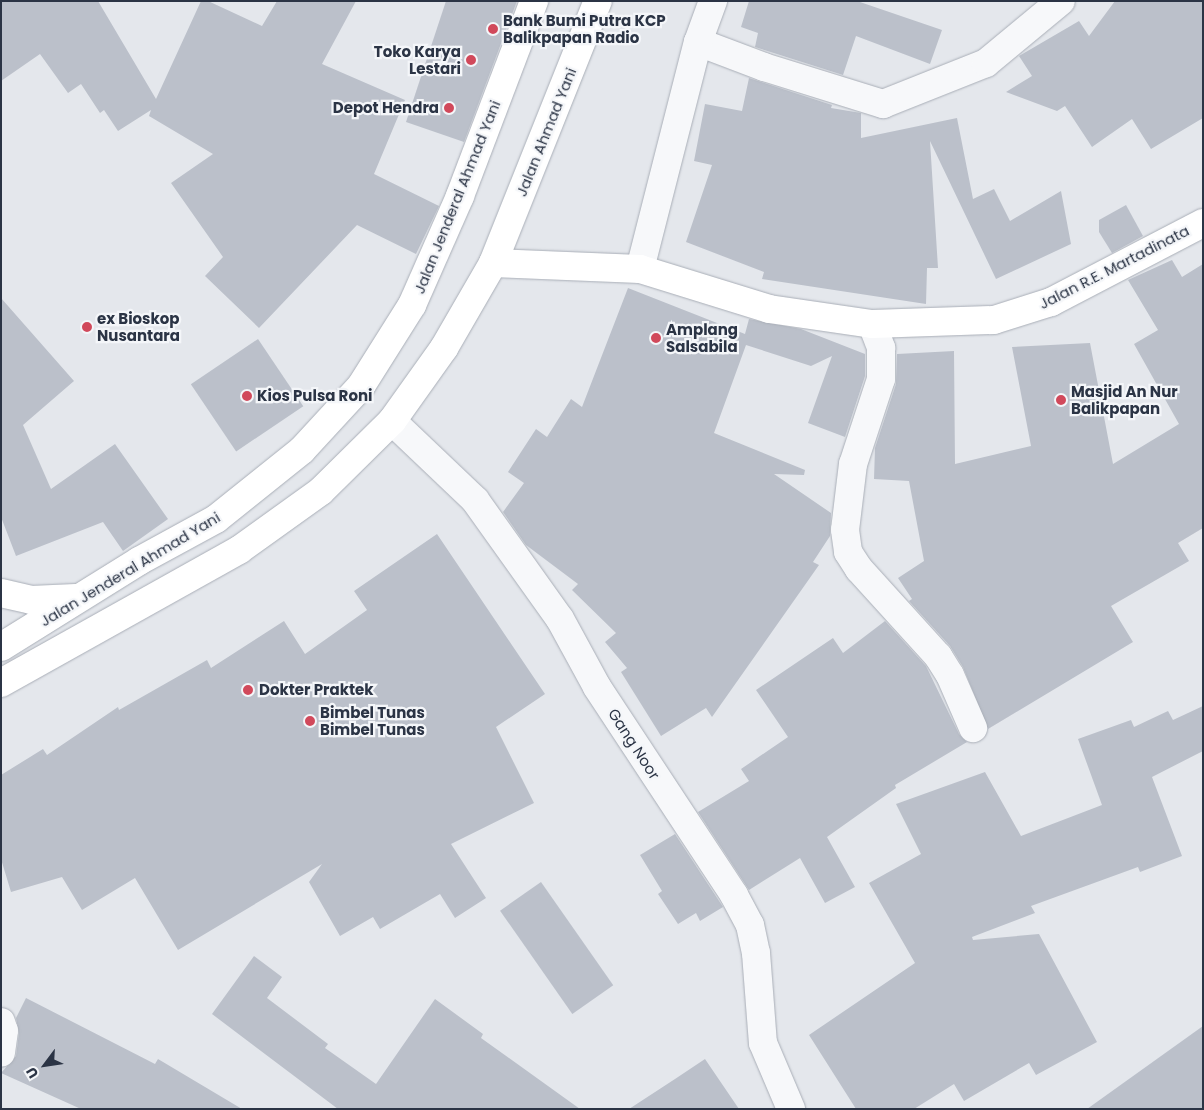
<!DOCTYPE html>
<html>
<head>
<meta charset="utf-8">
<style>
  body { margin:0 }
  #map { position:relative; width:1204px; height:1110px; overflow:hidden; background:#e4e7ec; font-family:Poppins,sans-serif }
  div>[style] { position:absolute }
  .building>* { inset:0; background:#bbc0ca; transform-origin:0 0 }
  .roads { filter:drop-shadow(0 0 1px #a9aeb7) drop-shadow(0 0 1px #a9aeb7) }
  .street>* { height:28px; margin:-14px; padding:0 14px; transform-origin:14px; border-radius:14px; background:#f7f8fa }
  .secondary>* { height:28px; margin:-14px; padding:0 14px; transform-origin:14px; border-radius:14px; background:#fff }
  .dots>* { width:14px; height:14px; translate:-50% -50%; box-sizing:border-box; border:2px solid #f4f6f9; border-radius:50% }
  span { translate:-50% -50%; white-space:nowrap; text-align:center; line-height:1.15; -webkit-text-stroke:4.5px #f4f6f9; paint-order:stroke }
  .poi-label { font-size:15px; color:#2b3445; font-weight:700 }
  .left { translate:0 -50%; text-align:left }
  .right { translate:-100% -50%; text-align:right }
  .street-label { font-size:15px; color:#2b3445 }
  .frame { position:absolute; inset:0; border:2px solid #2b3445; pointer-events:none }
  .north { position:absolute; left:20px; top:1040px; width:50px; height:50px; -webkit-text-stroke:4px #f4f6f9; paint-order:stroke; rotate:239deg; font-size:14px; font-weight:700; line-height:20px; text-align:center; color:#2b3445 }
  .north::after { content:''; display:block; margin:auto; width:18px; height:22px; background:#2b3445; clip-path:polygon(50% 0,100% 100%,50% 72%,0 100%) }
</style>
</head>
<body>
<div id="map">
  <div class="building">
    <i style="clip-path:polygon(1px 1px,98px 1px,156px 99px,201px 1px,208px 1px,262px 26px,277px 1px,356px 1px,322px 64px,405px 100px,374px 174px,439px 206px,416px 254px,357px 225px,259px 328px,205px 276px,223px 257px,171px 183px,213px 154px,149px 116px,151px 110px,118px 131px,104px 110px,100px 113px,81px 84px,68px 93px,40px 54px,1px 81px)"></i>
    <i style="clip-path:polygon(446px 1px,517px 1px,464px 142px,406px 122px)"></i>
    <i style="clip-path:polygon(749px 1px,857px 1px,942px 30px,930px 64px,856px 36px,843px 75px,755px 47px,758px 33px,741px 27px)"></i>
    <i style="clip-path:polygon(1115px 1px,1203px 1px,1203px 118px,1151px 149px,1132px 119px,1092px 147px,1065px 106px,1057px 111px,1006px 92px,1032px 76px,1019px 56px,1079px 21px,1089px 36px)"></i>
    <i style="clip-path:polygon(749px 78px,832px 105px,831px 108px,861px 113px,861px 138px,957px 118px,973px 199px,994px 189px,1010px 221px,1061px 191px,1071px 244px,996px 279px,930px 141px,938px 268px,927px 268px,926px 304px,762px 279px,764px 272px,686px 242px,712px 165px,694px 161px,705px 104px,742px 111px)"></i>
    <i style="clip-path:polygon(1126px 205px,1143px 236px,1112px 253px,1099px 232px,1099px 220px)"></i>
    <i style="clip-path:polygon(1172px 260px,1182px 277px,1203px 264px,1203px 528px,1178px 543px,1189px 561px,1111px 606px,1133px 642px,988px 729px,963px 667px,950px 646px,909px 601px,912px 599px,898px 578px,924px 561px,909px 481px,874px 479px,875px 448px,896px 384px,897px 354px,954px 351px,955px 464px,1031px 446px,1012px 347px,1090px 343px,1113px 464px,1179px 424px,1134px 344px,1158px 330px,1128px 280px)"></i>
    <i style="clip-path:polygon(628px 288px,745px 334px,749px 319px,801px 329px,865px 354px,865px 376px,845px 437px,808px 423px,832px 356px,811px 366px,746px 345px,714px 433px,805px 470px,804px 475px,774px 474px,831px 513px,830px 536px,813px 562px,819px 565px,712px 717px,706px 708px,661px 736px,621px 672px,627px 668px,605px 642px,616px 633px,572px 590px,578px 584px,526px 545px,503px 512px,524px 483px,508px 472px,536px 429px,547px 437px,571px 399px,582px 407px)"></i>
    <i style="clip-path:polygon(1px 298px,74px 381px,23px 425px,51px 489px,115px 444px,168px 519px,123px 551px,103px 522px,16px 556px,1px 517px)"></i>
    <i style="left:258px;top:339px;width:81px;height:81px;rotate:56deg"></i>
    <i style="clip-path:polygon(437px 534px,545px 694px,496px 727px,534px 803px,451px 844px,486px 898px,455px 918px,440px 894px,380px 929px,373px 917px,340px 936px,309px 882px,322px 864px,178px 950px,135px 878px,82px 910px,62px 877px,11px 892px,1px 859px,1px 775px,43px 749px,47px 755px,118px 707px,119px 710px,207px 660px,211px 668px,284px 621px,305px 654px,367px 610px,354px 591px)"></i>
    <i style="clip-path:polygon(885px 621px,926px 666px,959px 734px,967px 742px,895px 785px,896px 788px,827px 837px,855px 887px,825px 903px,800px 858px,749px 890px,698px 812px,749px 781px,741px 769px,788px 737px,756px 690px,833px 638px,843px 653px)"></i>
    <i style="clip-path:polygon(1203px 706px,1203px 751px,1152px 777px,1182px 856px,1140px 872px,1138px 867px,1031px 906px,1035px 913px,972px 937px,973px 940px,1039px 934px,1097px 1042px,1036px 1075px,1029px 1063px,964px 1101px,954px 1084px,914px 1109px,856px 1109px,809px 1035px,915px 963px,869px 883px,921px 854px,896px 804px,985px 772px,1021px 836px,1102px 805px,1078px 739px,1131px 720px,1134px 727px,1168px 711px,1173px 720px)"></i>
    <i style="clip-path:polygon(675px 834px,723px 907px,700px 921px,696px 913px,678px 924px,658px 894px,662px 891px,640px 855px)"></i>
    <i style="left:541px;top:882px;width:126px;height:50px;rotate:55deg"></i>
    <i style="clip-path:polygon(254px 956px,282px 977px,267px 998px,328px 1044px,325px 1048px,376px 1084px,435px 999px,483px 1034px,481px 1038px,580px 1109px,338px 1109px,212px 1014px)"></i>
    <i style="clip-path:polygon(26px 998px,155px 1064px,158px 1059px,242px 1109px,81px 1109px,1px 1073px,16px 1056px,19px 1033px,16px 1018px)"></i>
    <i style="clip-path:polygon(1203px 1026px,1203px 1109px,1087px 1109px)"></i>
    <i style="clip-path:polygon(705px 1059px,739px 1109px,629px 1109px,675px 1079px)"></i>
  </div>
  <div class="roads">
    <div class="street">
      <i style="left:698px;top:42px;width:71px;rotate:20.7deg"></i>
      <i style="left:764px;top:67px;width:125px;rotate:17.3deg"></i>
      <i style="left:883px;top:104px;width:111px;rotate:-21.7deg"></i>
      <i style="left:986px;top:63px;width:97px;rotate:-39.6deg"></i>
      <i style="left:640px;top:269px;width:234px;rotate:-75.7deg"></i>
      <i style="left:698px;top:42px;width:44px;rotate:-69.9deg"></i>
      <i style="left:872px;top:324px;width:26px;rotate:69deg"></i>
      <i style="left:881px;top:348px;width:31px;rotate:90deg"></i>
      <i style="left:881px;top:379px;width:89px;rotate:108.2deg"></i>
      <i style="left:853px;top:464px;width:66px;rotate:96.9deg"></i>
      <i style="left:845px;top:530px;width:22px;rotate:82deg"></i>
      <i style="left:848px;top:552px;width:20px;rotate:57deg"></i>
      <i style="left:859px;top:569px;width:118px;rotate:47.8deg"></i>
      <i style="left:938px;top:656px;width:22px;rotate:58deg"></i>
      <i style="left:950px;top:675px;width:58px;rotate:66.5deg"></i>
      <i style="left:392px;top:421px;width:115px;rotate:43.6deg"></i>
      <i style="left:475px;top:500px;width:146px;rotate:54.5deg"></i>
      <i style="left:560px;top:619px;width:77px;rotate:61.4deg"></i>
      <i style="left:597px;top:687px;width:249px;rotate:56.6deg"></i>
      <i style="left:734px;top:895px;width:34px;rotate:62deg"></i>
      <i style="left:750px;top:925px;width:29px;rotate:78deg"></i>
      <i style="left:756px;top:953px;width:90px;rotate:85.6deg"></i>
      <i style="left:763px;top:1043px;width:72px;rotate:67deg"></i>
      <i style="left:1px;top:1022px;width:9px;rotate:72deg"></i>
      <i style="left:4px;top:1031px;width:22px;rotate:98deg"></i>
    </div>
    <div class="secondary">
      <i style="left:493px;top:263px;width:147px;rotate:2.3deg"></i>
      <i style="left:640px;top:269px;width:135px;rotate:17.2deg"></i>
      <i style="left:769px;top:309px;width:104px;rotate:8.3deg"></i>
      <i style="left:872px;top:324px;width:122px;rotate:-1.9deg"></i>
      <i style="left:994px;top:320px;width:60px;rotate:-17.5deg"></i>
      <i style="left:1051px;top:302px;width:171px;rotate:-27.5deg"></i>
      <i style="left:1px;top:593px;width:31px;rotate:13deg"></i>
      <i style="left:31px;top:600px;width:45px;rotate:-2.5deg"></i>
      <i style="left:1px;top:647px;width:163px;rotate:-31.9deg"></i>
      <i style="left:139px;top:561px;width:88px;rotate:-28.6deg"></i>
      <i style="left:216px;top:519px;width:110px;rotate:-38.7deg"></i>
      <i style="left:302px;top:450px;width:87px;rotate:-47.3deg"></i>
      <i style="left:361px;top:386px;width:96px;rotate:-57.8deg"></i>
      <i style="left:412px;top:305px;width:119px;rotate:-66.2deg"></i>
      <i style="left:460px;top:196px;width:209px;rotate:-69.2deg"></i>
      <i style="left:1px;top:683px;width:273px;rotate:-29.2deg"></i>
      <i style="left:239px;top:550px;width:101px;rotate:-35.7deg"></i>
      <i style="left:321px;top:491px;width:100px;rotate:-44.6deg"></i>
      <i style="left:392px;top:421px;width:90px;rotate:-54.5deg"></i>
      <i style="left:444px;top:348px;width:98px;rotate:-60deg"></i>
      <i style="left:493px;top:263px;width:282px;rotate:-68.2deg"></i>
    </div>
  </div>
  <div class="dots">
    <i style="left:493px;top:29px;background:#d1495b"></i>
    <i style="left:471px;top:60px;background:#d1495b"></i>
    <i style="left:449px;top:108px;background:#d1495b"></i>
    <i style="left:87px;top:327px;background:#d1495b"></i>
    <i style="left:656px;top:338px;background:#d1495b"></i>
    <i style="left:247px;top:396px;background:#d1495b"></i>
    <i style="left:1061px;top:400px;background:#d1495b"></i>
    <i style="left:248px;top:690px;background:#d1495b"></i>
    <i style="left:310px;top:721px;background:#d1495b"></i>
  </div>
  <div class="poi-label">
    <span class="left" style="left:503px;top:29px">Bank Bumi Putra KCP<br>Balikpapan Radio</span>
    <span class="right" style="left:461px;top:60px">Toko Karya<br>Lestari</span>
    <span class="right" style="left:439px;top:108px">Depot Hendra</span>
    <span class="left" style="left:97px;top:327px">ex Bioskop<br>Nusantara</span>
    <span class="left" style="left:666px;top:338px">Amplang<br>Salsabila</span>
    <span class="left" style="left:1071px;top:400px">Masjid An Nur<br>Balikpapan</span>
    <span class="left" style="left:257px;top:396px">Kios Pulsa Roni</span>
    <span class="left" style="left:259px;top:690px">Dokter Praktek</span>
    <span class="left" style="left:320px;top:721px">Bimbel Tunas<br>Bimbel Tunas</span>
  </div>
  <div class="street-label">
    <span style="left:546px;top:132px;rotate:-68deg">Jalan Ahmad Yani</span>
    <span style="left:457px;top:197px;rotate:-68deg">Jalan Jenderal Ahmad Yani</span>
    <span style="left:1114px;top:267px;rotate:-27deg">Jalan R.E. Martadinata</span>
    <span style="left:130px;top:569px;rotate:-31deg">Jalan Jenderal Ahmad Yani</span>
    <span style="left:634px;top:744px;rotate:57deg">Gang Noor</span>
  </div>
  <div class="frame"></div>
  <div class="north">U</div>
</div>
</body>
</html>
